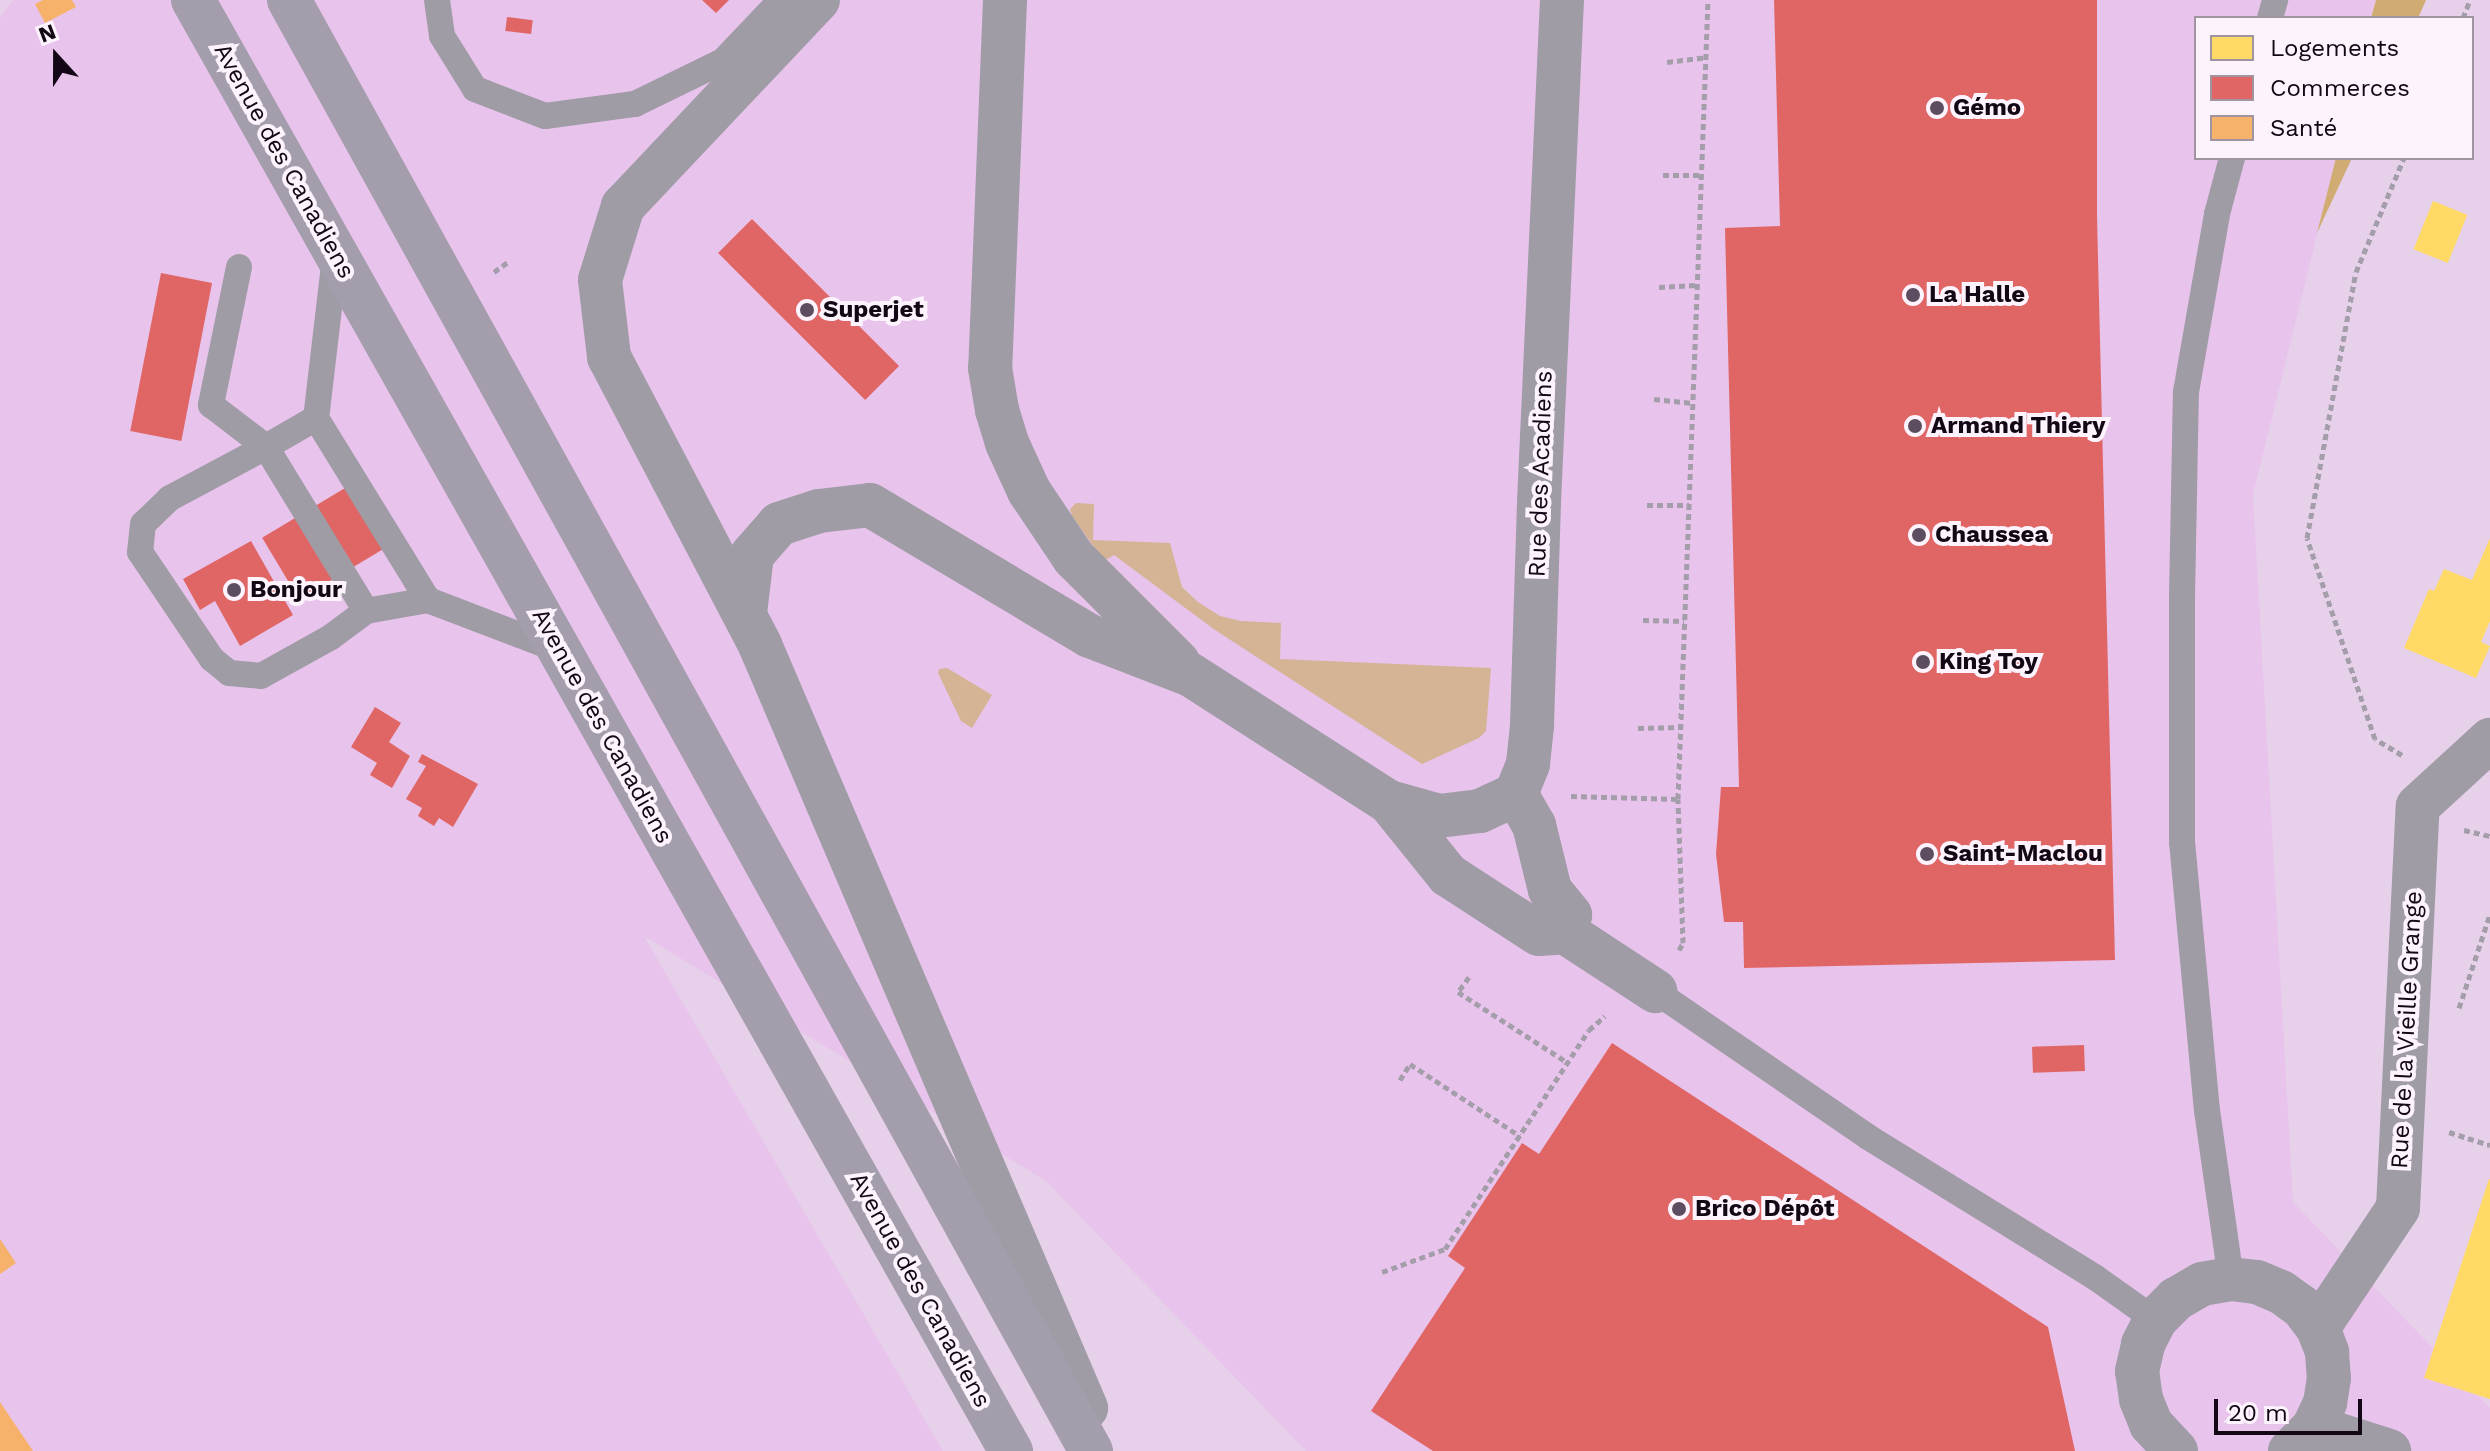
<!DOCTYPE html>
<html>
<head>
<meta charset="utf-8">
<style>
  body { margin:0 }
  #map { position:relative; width:2490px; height:1451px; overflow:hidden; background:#e7d0ea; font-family:"Work Sans",sans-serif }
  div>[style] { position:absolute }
  .built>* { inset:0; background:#e8c3ec }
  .green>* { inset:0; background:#d4b495 }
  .forest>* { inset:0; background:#d0ab72 }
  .homes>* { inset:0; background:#ffd966; transform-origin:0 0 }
  .shops>* { inset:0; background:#e06666; transform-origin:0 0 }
  .health>* { inset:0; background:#f6b26b }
  .path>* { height:5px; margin-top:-2.5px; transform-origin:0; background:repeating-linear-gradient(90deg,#a49daa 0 6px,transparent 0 10px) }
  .service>* { height:26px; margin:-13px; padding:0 13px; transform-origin:13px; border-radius:13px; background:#9f9ca6 }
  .minor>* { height:44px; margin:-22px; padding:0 22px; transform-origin:22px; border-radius:22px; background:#9f9ca6 }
  .primary>* { height:44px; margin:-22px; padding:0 22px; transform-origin:22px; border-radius:22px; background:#a49dac }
  .dots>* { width:22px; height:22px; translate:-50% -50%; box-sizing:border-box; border:4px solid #fcf3fd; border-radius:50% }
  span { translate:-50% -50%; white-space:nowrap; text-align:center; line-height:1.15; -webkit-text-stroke:8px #fcf3fd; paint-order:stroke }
  .poi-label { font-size:24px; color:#130615; font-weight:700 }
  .left { translate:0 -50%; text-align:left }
  .street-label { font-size:24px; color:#130615 }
  .legend { position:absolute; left:2194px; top:16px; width:280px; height:144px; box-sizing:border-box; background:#fcf3fd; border:2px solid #9f94a0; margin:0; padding:10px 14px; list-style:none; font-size:24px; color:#130615 }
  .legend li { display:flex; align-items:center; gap:16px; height:40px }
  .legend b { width:40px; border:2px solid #9f94a0 }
  .north { position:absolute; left:16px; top:16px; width:80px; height:80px; -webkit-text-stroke:6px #fcf3fd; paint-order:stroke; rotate:339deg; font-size:22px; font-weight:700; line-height:32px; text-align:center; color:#130615 }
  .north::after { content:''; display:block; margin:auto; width:28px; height:36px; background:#130615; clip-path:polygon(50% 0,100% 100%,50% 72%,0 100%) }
  .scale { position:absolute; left:2214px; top:1399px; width:148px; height:36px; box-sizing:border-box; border:4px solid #130615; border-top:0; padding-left:10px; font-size:24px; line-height:28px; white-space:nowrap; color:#130615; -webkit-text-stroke:6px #fcf3fd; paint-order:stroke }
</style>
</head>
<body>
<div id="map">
  <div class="built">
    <i style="clip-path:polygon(13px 0,2376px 0,2371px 18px,2196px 18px,2196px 158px,2336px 158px,2253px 494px,2293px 1202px,2490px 1408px,2490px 1451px,1306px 1451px,1046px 1181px,644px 936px,943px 1451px,0 1451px,0 18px)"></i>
  </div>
  <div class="green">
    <i style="clip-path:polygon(1076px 503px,1094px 504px,1093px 540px,1170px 543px,1182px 587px,1198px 602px,1220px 616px,1241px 621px,1281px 623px,1280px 659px,1491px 668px,1486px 731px,1479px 738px,1422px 764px,1215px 630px,1114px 555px,1104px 561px,1072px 516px,1070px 509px)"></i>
    <i style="clip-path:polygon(947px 668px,992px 695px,972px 728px,961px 721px,938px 673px,939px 669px)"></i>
  </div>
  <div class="forest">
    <i style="clip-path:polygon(2376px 0,2426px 0,2418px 18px,2371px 18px)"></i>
    <i style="clip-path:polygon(2336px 158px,2352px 158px,2317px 233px)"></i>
  </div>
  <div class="homes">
    <i style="left:2433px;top:201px;width:37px;height:52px;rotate:22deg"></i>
    <i style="clip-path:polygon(2490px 538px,2490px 621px,2481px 642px,2490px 646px,2476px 678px,2404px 648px,2429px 589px,2434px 591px,2444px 569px,2472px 580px)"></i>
    <i style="clip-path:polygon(2489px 1179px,2490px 1179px,2490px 1399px,2424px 1378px)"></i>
  </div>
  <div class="shops">
    <i style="clip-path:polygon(702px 0,729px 0,716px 13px)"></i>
    <i style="clip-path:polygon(1774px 0,2097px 0,2097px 216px,2115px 960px,1744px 968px,1743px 922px,1724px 922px,1716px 854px,1721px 787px,1739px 787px,1725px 228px,1780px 226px)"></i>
    <i style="left:507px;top:17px;width:26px;height:14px;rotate:7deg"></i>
    <i style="left:752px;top:219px;width:208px;height:48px;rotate:45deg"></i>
    <i style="left:161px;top:273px;width:52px;height:161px;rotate:11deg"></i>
    <i style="left:365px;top:476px;width:72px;height:120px;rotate:59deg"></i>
    <i style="clip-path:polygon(251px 541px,293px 615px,240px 646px,215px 601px,200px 610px,183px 579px)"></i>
    <i style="clip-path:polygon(375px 707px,401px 723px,389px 742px,410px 756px,392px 788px,370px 775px,377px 763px,351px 747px)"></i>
    <i style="clip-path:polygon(422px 754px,478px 784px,453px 827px,439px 818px,434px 826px,418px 816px,422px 808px,406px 799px,426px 766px,418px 762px)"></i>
    <i style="clip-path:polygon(1612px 1043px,2048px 1327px,2075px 1451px,1433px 1451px,1371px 1411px,1465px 1268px,1448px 1256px,1522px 1143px,1539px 1154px)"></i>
    <i style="left:2084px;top:1045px;width:26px;height:52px;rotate:88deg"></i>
  </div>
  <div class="health">
    <i style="clip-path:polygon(43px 0,72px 0,76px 7px,45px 23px,35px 4px)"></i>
    <i style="clip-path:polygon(0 1239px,16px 1263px,0 1274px)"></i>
    <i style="clip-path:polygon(0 1402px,33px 1451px,0 1451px)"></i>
  </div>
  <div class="path">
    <i style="left:2463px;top:18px;width:19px;rotate:-69deg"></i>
    <i style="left:1667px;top:62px;width:39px;rotate:-7deg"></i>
    <i style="left:1663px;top:175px;width:38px"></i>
    <i style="left:494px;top:272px;width:19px;rotate:-36deg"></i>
    <i style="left:1659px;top:287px;width:38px;rotate:-3deg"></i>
    <i style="left:1654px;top:399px;width:39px;rotate:6deg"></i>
    <i style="left:1647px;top:505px;width:42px"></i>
    <i style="left:1643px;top:620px;width:41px;rotate:1.4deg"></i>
    <i style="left:1638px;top:728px;width:43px;rotate:-1.3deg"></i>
    <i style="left:2402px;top:755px;width:31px;rotate:-149deg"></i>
    <i style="left:2375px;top:739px;width:212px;rotate:-108.7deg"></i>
    <i style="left:2307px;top:538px;width:270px;rotate:-79.6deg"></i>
    <i style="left:2356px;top:272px;width:124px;rotate:-67.2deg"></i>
    <i style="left:1571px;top:796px;width:107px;rotate:1.6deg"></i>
    <i style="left:2464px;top:830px;width:27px;rotate:13deg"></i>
    <i style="left:1679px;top:950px;width:8px;rotate:-60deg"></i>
    <i style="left:1683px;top:943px;width:144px;rotate:-92deg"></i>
    <i style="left:1678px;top:799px;width:800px;rotate:-87.85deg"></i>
    <i style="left:1469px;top:977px;width:19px;rotate:126deg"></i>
    <i style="left:1458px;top:992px;width:131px;rotate:32.8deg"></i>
    <i style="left:2459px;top:1008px;width:99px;rotate:-71.7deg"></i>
    <i style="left:1400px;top:1080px;width:19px;rotate:-58deg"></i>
    <i style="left:1410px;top:1064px;width:131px;rotate:33.2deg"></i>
    <i style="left:2449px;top:1132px;width:43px;rotate:17.6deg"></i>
    <i style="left:1382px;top:1272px;width:67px;rotate:-20.1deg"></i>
    <i style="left:1445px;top:1249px;width:262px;rotate:-56.7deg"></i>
    <i style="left:1589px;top:1030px;width:21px;rotate:-41deg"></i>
  </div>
  <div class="service">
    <i style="left:437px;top:0;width:36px;rotate:82deg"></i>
    <i style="left:442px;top:36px;width:62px;rotate:58.1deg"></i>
    <i style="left:475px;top:89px;width:75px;rotate:21.1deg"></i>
    <i style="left:545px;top:116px;width:91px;rotate:-7.6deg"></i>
    <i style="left:635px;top:104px;width:98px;rotate:-26deg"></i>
    <i style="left:723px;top:61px;width:84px;rotate:-46.4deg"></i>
    <i style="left:2270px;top:18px;width:19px;rotate:-74deg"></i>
    <i style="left:335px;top:257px;width:162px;rotate:96.7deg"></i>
    <i style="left:316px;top:418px;width:214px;rotate:58.4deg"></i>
    <i style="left:428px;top:600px;width:140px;rotate:20.9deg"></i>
    <i style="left:239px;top:267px;width:141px;rotate:101.5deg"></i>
    <i style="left:211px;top:405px;width:69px;rotate:37.4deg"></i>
    <i style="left:266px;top:447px;width:109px;rotate:152deg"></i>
    <i style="left:170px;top:498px;width:37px;rotate:136deg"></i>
    <i style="left:143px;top:524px;width:28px;rotate:96deg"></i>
    <i style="left:140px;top:552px;width:129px;rotate:56.1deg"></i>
    <i style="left:212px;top:659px;width:22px;rotate:39deg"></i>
    <i style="left:229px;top:673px;width:32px;rotate:5deg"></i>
    <i style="left:261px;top:676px;width:80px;rotate:-29.1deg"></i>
    <i style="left:331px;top:637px;width:44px;rotate:-36.6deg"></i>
    <i style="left:316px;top:418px;width:58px;rotate:149.9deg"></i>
    <i style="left:266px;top:447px;width:192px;rotate:58.6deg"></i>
    <i style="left:366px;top:611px;width:63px;rotate:-10.1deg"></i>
    <i style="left:1655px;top:991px;width:258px;rotate:34.4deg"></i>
    <i style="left:1868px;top:1137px;width:268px;rotate:31.7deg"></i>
    <i style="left:2096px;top:1278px;width:72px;rotate:35.4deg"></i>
    <i style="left:2231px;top:1279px;width:170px;rotate:-98.1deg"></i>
    <i style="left:2207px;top:1111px;width:270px;rotate:-95.3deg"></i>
    <i style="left:2182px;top:842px;width:245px;rotate:-90deg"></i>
    <i style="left:2182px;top:597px;width:205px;rotate:-88.9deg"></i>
    <i style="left:2186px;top:392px;width:181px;rotate:-80.1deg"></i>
    <i style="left:2217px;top:214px;width:58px;rotate:-75deg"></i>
  </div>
  <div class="minor">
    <i style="left:818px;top:0;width:284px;rotate:133.4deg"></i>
    <i style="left:623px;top:206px;width:77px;rotate:107.3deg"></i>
    <i style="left:600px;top:280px;width:78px;rotate:83.3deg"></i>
    <i style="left:609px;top:357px;width:325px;rotate:62.3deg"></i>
    <i style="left:760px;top:645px;width:830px;rotate:66.86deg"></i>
    <i style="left:1005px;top:0;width:368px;rotate:92.3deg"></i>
    <i style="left:990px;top:368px;width:43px;rotate:80.5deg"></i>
    <i style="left:997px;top:410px;width:34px;rotate:73deg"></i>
    <i style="left:1007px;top:443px;width:53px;rotate:65.4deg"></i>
    <i style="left:1029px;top:491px;width:81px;rotate:56.1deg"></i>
    <i style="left:1074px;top:558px;width:147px;rotate:45deg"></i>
    <i style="left:745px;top:613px;width:58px;rotate:-83.1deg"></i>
    <i style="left:752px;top:555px;width:41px;rotate:-48.9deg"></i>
    <i style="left:779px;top:524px;width:42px;rotate:-18deg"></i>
    <i style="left:819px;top:511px;width:51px;rotate:-6.7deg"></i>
    <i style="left:870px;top:505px;width:256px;rotate:30.8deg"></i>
    <i style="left:1090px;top:636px;width:108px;rotate:21.1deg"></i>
    <i style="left:1191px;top:675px;width:235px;rotate:32.7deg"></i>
    <i style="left:1389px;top:802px;width:52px;rotate:15.6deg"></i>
    <i style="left:1439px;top:816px;width:41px;rotate:-7deg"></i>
    <i style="left:1480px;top:811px;width:40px;rotate:-25deg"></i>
    <i style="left:1516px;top:794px;width:32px;rotate:-68deg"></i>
    <i style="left:1528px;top:764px;width:39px;rotate:-84deg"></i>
    <i style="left:1532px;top:725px;width:223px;rotate:-88.2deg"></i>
    <i style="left:1539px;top:502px;width:503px;rotate:-87.38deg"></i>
    <i style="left:1516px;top:794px;width:36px;rotate:60deg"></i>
    <i style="left:1534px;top:825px;width:67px;rotate:76.2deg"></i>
    <i style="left:1550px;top:890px;width:32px;rotate:51deg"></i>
    <i style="left:1570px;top:915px;width:18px;rotate:106deg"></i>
    <i style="left:1389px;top:802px;width:94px;rotate:51.1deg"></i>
    <i style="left:1448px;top:875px;width:108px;rotate:33deg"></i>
    <i style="left:1539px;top:934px;width:26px;rotate:-4deg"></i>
    <i style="left:1565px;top:932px;width:108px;rotate:33.2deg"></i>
    <i style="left:2318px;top:1328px;width:144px;rotate:-56.3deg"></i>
    <i style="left:2398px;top:1208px;width:402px;rotate:-87.2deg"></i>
    <i style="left:2418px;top:806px;width:98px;rotate:-42.5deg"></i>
    <i style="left:2314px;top:1427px;width:79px;rotate:17.7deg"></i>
    <i style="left:2176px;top:1451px;width:37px;rotate:-133deg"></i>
    <i style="left:2151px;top:1424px;width:27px;rotate:-112deg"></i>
    <i style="left:2141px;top:1399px;width:28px;rotate:-98deg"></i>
    <i style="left:2137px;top:1371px;width:28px;rotate:-77deg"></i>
    <i style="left:2143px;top:1344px;width:27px;rotate:-63deg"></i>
    <i style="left:2155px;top:1320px;width:30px;rotate:-45deg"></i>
    <i style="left:2176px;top:1299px;width:30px;rotate:-30deg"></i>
    <i style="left:2202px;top:1284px;width:29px;rotate:-10deg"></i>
    <i style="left:2231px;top:1279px;width:26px;rotate:7deg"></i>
    <i style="left:2257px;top:1282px;width:26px;rotate:23deg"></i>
    <i style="left:2281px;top:1292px;width:26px;rotate:36deg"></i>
    <i style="left:2302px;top:1307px;width:26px;rotate:53deg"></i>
    <i style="left:2318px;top:1328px;width:26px;rotate:69deg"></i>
    <i style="left:2327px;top:1352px;width:26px;rotate:86deg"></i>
    <i style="left:2329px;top:1378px;width:25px;rotate:99deg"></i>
    <i style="left:2325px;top:1403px;width:26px;rotate:115deg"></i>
    <i style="left:2314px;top:1427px;width:34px;rotate:135deg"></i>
  </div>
  <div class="primary">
    <i style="left:193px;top:0;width:1666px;rotate:60.59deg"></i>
    <i style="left:289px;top:0;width:1658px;rotate:61.07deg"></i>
  </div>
  <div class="dots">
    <i style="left:1937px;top:108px;background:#5d4d60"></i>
    <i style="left:1913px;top:295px;background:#5d4d60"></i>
    <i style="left:807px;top:310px;background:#5d4d60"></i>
    <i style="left:1915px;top:426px;background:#5d4d60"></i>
    <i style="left:1919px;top:535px;background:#5d4d60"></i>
    <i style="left:234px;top:590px;background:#5d4d60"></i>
    <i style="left:1923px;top:662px;background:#5d4d60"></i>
    <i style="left:1927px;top:854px;background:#5d4d60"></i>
    <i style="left:1679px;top:1209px;background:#5d4d60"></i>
  </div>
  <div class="poi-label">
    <span class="left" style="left:1953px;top:108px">Gémo</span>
    <span class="left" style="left:1929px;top:295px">La Halle</span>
    <span class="left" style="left:823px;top:310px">Superjet</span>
    <span class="left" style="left:1931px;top:426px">Armand Thiery</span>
    <span class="left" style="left:1935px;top:535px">Chaussea</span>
    <span class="left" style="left:250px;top:590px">Bonjour</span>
    <span class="left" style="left:1939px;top:662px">King Toy</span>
    <span class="left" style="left:1943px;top:854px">Saint-Maclou</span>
    <span class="left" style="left:1695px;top:1209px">Brico Dépôt</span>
  </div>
  <div class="street-label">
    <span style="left:284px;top:161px;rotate:61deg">Avenue des Canadiens</span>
    <span style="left:1541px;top:474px;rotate:-88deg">Rue des Acadiens</span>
    <span style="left:602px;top:726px;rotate:61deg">Avenue des Canadiens</span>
    <span style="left:2407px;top:1030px;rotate:-87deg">Rue de la Vieille Grange</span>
    <span style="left:920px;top:1290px;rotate:61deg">Avenue des Canadiens</span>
  </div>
  <ul class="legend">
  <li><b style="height:22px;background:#ffd966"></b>Logements</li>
  <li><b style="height:22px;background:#e06666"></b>Commerces</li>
  <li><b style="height:22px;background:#f6b26b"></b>Santé</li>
  </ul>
  <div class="north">N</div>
  <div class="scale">20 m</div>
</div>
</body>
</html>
